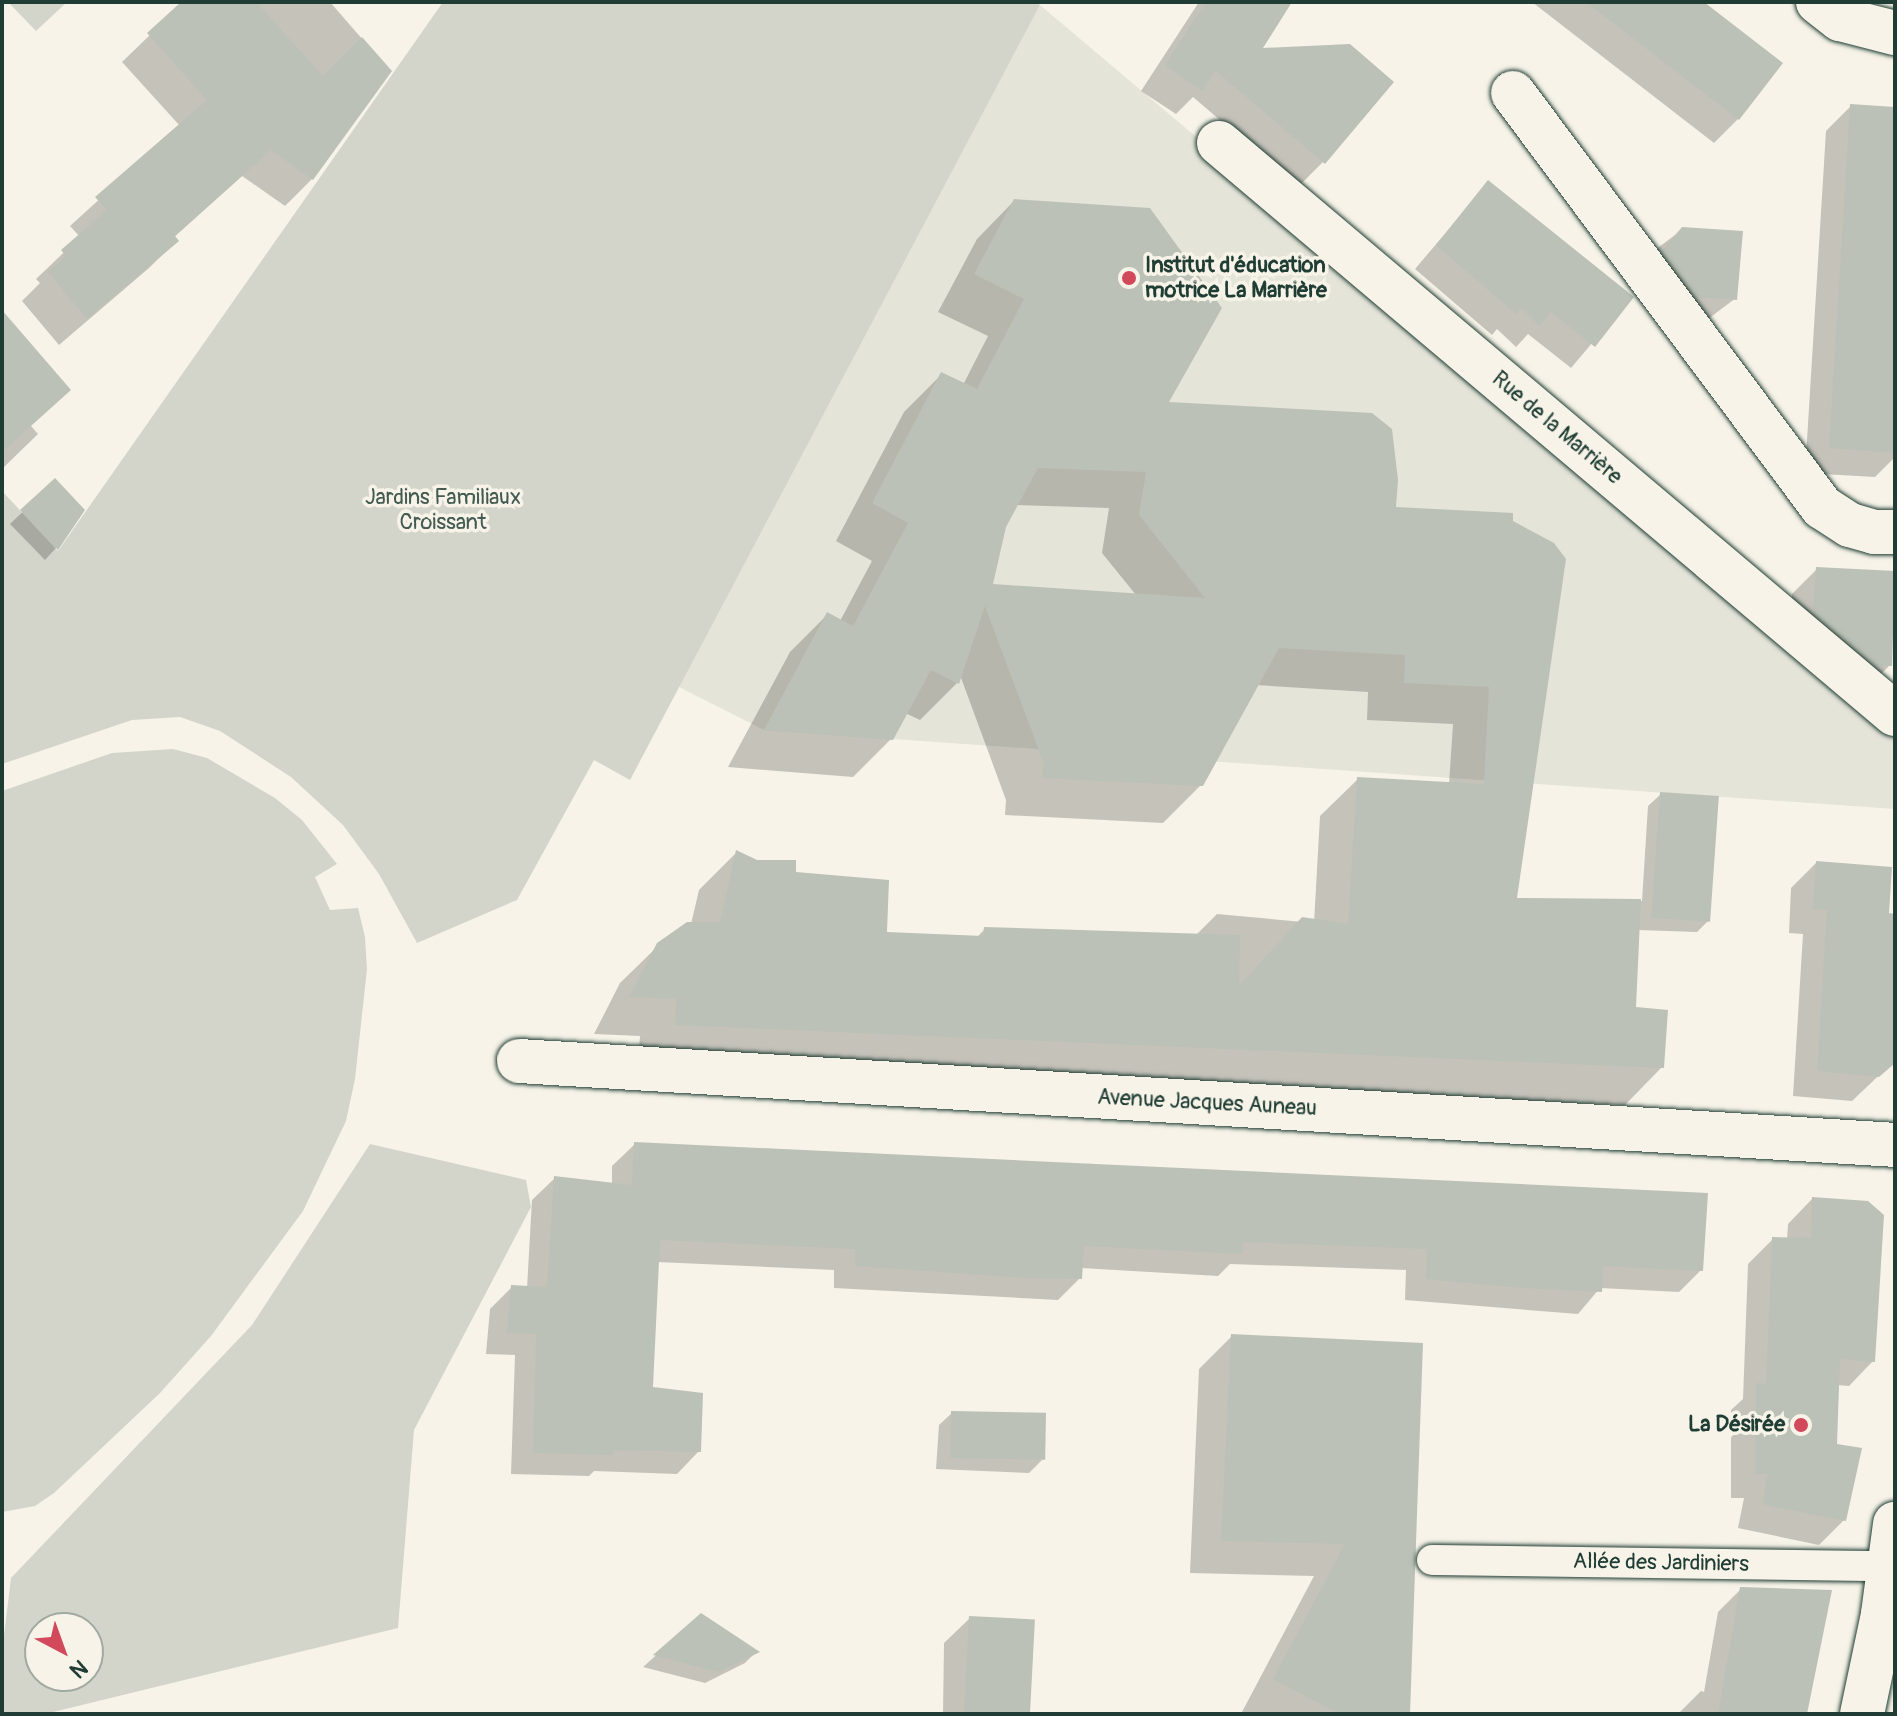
<!DOCTYPE html>
<html>
<head>
<meta charset="utf-8">
<style>
  body { margin:0 }
  #map { position:relative; width:1897px; height:1716px; overflow:hidden; background:#f7f3e8; font-family:Pangolin,sans-serif }
  div>[style] { position:absolute }
  .built>* { inset:0; background:#e5e4d9 }
  .green>* { inset:0; background:#d3d5ca }
  .shadow>* { inset:0; background:#0003; transform-origin:0 0 }
  .building>* { inset:0; background:#bbc1b6; transform-origin:0 0 }
  .roads { filter:drop-shadow(0 0 2px #1f3d34) drop-shadow(0 0 2px #1f3d34) }
  .lane>* { height:30px; margin:-15px; padding:0 15px; transform-origin:15px; border-radius:15px; background:#f7f3e8 }
  .street>* { height:44px; margin:-22px; padding:0 22px; transform-origin:22px; border-radius:22px; background:#f7f3e8 }
  .secondary>* { height:44px; margin:-22px; padding:0 22px; transform-origin:22px; border-radius:22px; background:#f7f3e8 }
  .dots>* { width:22px; height:22px; translate:-50% -50%; box-sizing:border-box; border:4px solid #f7f3e8; border-radius:50% }
  span { translate:-50% -50%; white-space:nowrap; text-align:center; line-height:1.15; -webkit-text-stroke:7px #f7f3e8; paint-order:stroke }
  .poi-label { font-size:22px; color:#1f3d34; font-weight:700 }
  .left { translate:0 -50%; text-align:left }
  .right { translate:-100% -50%; text-align:right }
  .street-label { font-size:22px; color:#1f3d34 }
  .park-label { font-size:22px; color:#435b52 }
  .frame { position:absolute; inset:0; border:4px solid #1f3d34; pointer-events:none }
  .north { position:absolute; left:24px; top:1612px; width:80px; height:80px; box-sizing:border-box; background:#f7f3e8; border:2px solid #a1aaa0; border-radius:50%; rotate:139deg; font-size:22px; font-weight:700; line-height:32px; text-align:center; color:#1f3d34 }
  .north::after { content:''; display:block; margin:auto; width:28px; height:36px; background:#d1495b; clip-path:polygon(50% 0,100% 100%,50% 72%,0 100%) }
</style>
</head>
<body>
<div id="map">
  <div class="built">
    <i style="clip-path:polygon(1040px 5px,1895px 727px,1895px 809px,764px 730px,677px 686px)"></i>
  </div>
  <div class="green">
    <i style="clip-path:polygon(8px 2px,67px 2px,36px 31px)"></i>
    <i style="clip-path:polygon(443px 2px,1036px 2px,1040px 5px,630px 780px,594px 760px,517px 900px,417px 943px,379px 874px,343px 825px,291px 777px,220px 731px,180px 717px,132px 720px,2px 764px,2px 491px,58px 551px)"></i>
    <i style="clip-path:polygon(173px 749px,207px 758px,275px 798px,302px 820px,337px 864px,315px 877px,330px 910px,358px 908px,365px 937px,367px 969px,355px 1079px,346px 1121px,303px 1211px,211px 1336px,160px 1393px,54px 1493px,35px 1506px,2px 1512px,2px 791px,112px 753px)"></i>
    <i style="clip-path:polygon(evenodd,370px 1144px,526px 1180px,531px 1207px,414px 1430px,398px 1628px,45px 1714px,2px 1714px,2px 1652px,11px 1578px,252px 1325px,370px 1144px,40px 1628px,88px 1628px,88px 1676px,40px 1676px,40px 1628px)"></i>
  </div>
  <div class="shadow">
    <i style="clip-path:polygon(184px 2px,330px 2px,390px 71px,312px 179px,285px 206px,242px 176px,173px 238px,176px 241px,149px 268px,59px 345px,22px 301px,40px 283px,36px 279px,80px 237px,70px 226px,180px 126px,122px 62px)"></i>
    <i style="clip-path:polygon(1199px 2px,1259px 2px,1259px 50px,1323px 162px,1298px 187px,1193px 97px,1176px 114px,1141px 91px)"></i>
    <i style="clip-path:polygon(1532px 2px,1701px 2px,1738px 119px,1714px 143px)"></i>
    <i style="clip-path:polygon(1851px 106px,1895px 109px,1895px 457px,1875px 477px,1805px 473px,1826px 131px)"></i>
    <i style="clip-path:polygon(1488px 183px,1631px 297px,1571px 368px,1528px 334px,1516px 347px,1497px 329px,1492px 335px,1415px 269px)"></i>
    <i style="clip-path:polygon(evenodd,1014px 201px,1166px 404px,1394px 509px,1511px 515px,1515px 900px,1642px 901px,1648px 806px,1661px 794px,1709px 920px,1697px 932px,1638px 930px,1634px 1009px,1662px 1067px,1625px 1105px,638px 1062px,640px 1036px,594px 1034px,620px 983px,659px 945px,691px 924px,699px 890px,736px 853px,794px 874px,885px 934px,976px 938px,985px 929px,1196px 935px,1217px 914px,1314px 923px,1320px 816px,1358px 779px,1449px 784px,1453px 724px,1367px 720px,1368px 692px,1256px 685px,1201px 785px,1163px 823px,1005px 815px,1006px 800px,960px 675px,957px 683px,920px 720px,905px 713px,891px 739px,853px 777px,728px 767px,790px 652px,827px 615px,840px 621px,872px 561px,836px 541px,904px 412px,942px 374px,963px 385px,988px 336px,938px 312px,977px 239px,1014px 201px,1016px 505px,1109px 508px,1102px 553px,1136px 595px,990px 585px,1005px 527px,1016px 505px)"></i>
    <i style="left:1683px;top:229px;width:87px;height:35px;rotate:53deg"></i>
    <i style="clip-path:polygon(2px 339px,31px 426px,38px 434px,2px 469px)"></i>
    <i style="clip-path:polygon(55px 481px,56px 548px,45px 560px,10px 524px)"></i>
    <i style="clip-path:polygon(1817px 569px,1895px 573px,1890px 665px,1865px 690px,1789px 638px,1792px 594px)"></i>
    <i style="clip-path:polygon(1816px 863px,1887px 915px,1895px 916px,1892px 1063px,1852px 1101px,1793px 1096px,1803px 934px,1789px 933px,1791px 888px)"></i>
    <i style="clip-path:polygon(635px 1144px,1701px 1270px,1679px 1292px,1600px 1288px,1578px 1314px,1405px 1300px,1406px 1270px,1230px 1264px,1218px 1276px,1081px 1268px,1080px 1278px,1058px 1300px,834px 1288px,834px 1270px,657px 1262px,651px 1389px,699px 1451px,677px 1474px,594px 1471px,589px 1476px,511px 1474px,515px 1355px,486px 1354px,490px 1309px,512px 1287px,527px 1288px,532px 1200px,555px 1178px,612px 1185px,612px 1166px)"></i>
    <i style="clip-path:polygon(1812px 1199px,1873px 1361px,1849px 1386px,1837px 1385px,1835px 1445px,1844px 1520px,1819px 1545px,1738px 1528px,1744px 1498px,1731px 1498px,1731px 1410px,1743px 1399px,1748px 1264px,1773px 1239px,1787px 1240px,1788px 1224px)"></i>
    <i style="clip-path:polygon(1232px 1336px,1421px 1345px,1408px 1714px,1242px 1712px,1314px 1576px,1190px 1573px,1199px 1369px)"></i>
    <i style="clip-path:polygon(952px 1413px,1042px 1460px,1029px 1473px,936px 1469px,939px 1425px)"></i>
    <i style="clip-path:polygon(1741px 1589px,1805px 1714px,1678px 1714px,1701px 1691px,1704px 1692px,1718px 1612px)"></i>
    <i style="clip-path:polygon(701px 1615px,756px 1652px,745px 1663px,705px 1683px,643px 1667px)"></i>
    <i style="clip-path:polygon(970px 1618px,1015px 1714px,943px 1714px,944px 1643px)"></i>
  </div>
  <div class="building">
    <i style="clip-path:polygon(181px 2px,256px 2px,323px 76px,362px 37px,392px 71px,313px 180px,271px 150px,175px 236px,179px 241px,87px 319px,48px 272px,66px 256px,61px 250px,107px 210px,95px 197px,207px 100px,147px 33px)"></i>
    <i style="clip-path:polygon(1206px 2px,1292px 2px,1263px 48px,1350px 44px,1394px 82px,1325px 164px,1216px 71px,1202px 91px,1165px 65px)"></i>
    <i style="clip-path:polygon(1586px 2px,1704px 2px,1783px 63px,1739px 120px)"></i>
    <i style="clip-path:polygon(1850px 104px,1895px 107px,1895px 453px,1829px 448px)"></i>
    <i style="clip-path:polygon(1488px 180px,1634px 297px,1595px 347px,1551px 312px,1539px 326px,1521px 308px,1516px 314px,1436px 245px)"></i>
    <i style="clip-path:polygon(evenodd,1014px 199px,1150px 208px,1222px 308px,1169px 402px,1372px 413px,1392px 429px,1398px 480px,1396px 507px,1513px 513px,1513px 521px,1554px 543px,1566px 559px,1517px 898px,1641px 899px,1636px 1007px,1668px 1010px,1664px 1068px,675px 1025px,676px 999px,629px 997px,657px 943px,687px 922px,720px 922px,736px 850px,757px 860px,796px 860px,796px 872px,889px 880px,887px 932px,983px 936px,984px 927px,1240px 935px,1239px 986px,1302px 917px,1348px 924px,1357px 777px,1484px 784px,1489px 687px,1404px 683px,1405px 655px,1279px 648px,1203px 786px,1042px 778px,1043px 761px,985px 606px,959px 684px,931px 670px,893px 740px,764px 730px,827px 612px,853px 626px,908px 523px,872px 503px,941px 372px,977px 389px,1024px 299px,974px 274px,1014px 199px,1038px 468px,1146px 472px,1139px 515px,1205px 598px,993px 584px,1006px 527px,1038px 468px)"></i>
    <i style="clip-path:polygon(1682px 227px,1743px 231px,1737px 300px,1696px 297px,1662px 251px)"></i>
    <i style="clip-path:polygon(2px 310px,71px 390px,2px 452px)"></i>
    <i style="clip-path:polygon(55px 478px,85px 510px,58px 550px,20px 510px)"></i>
    <i style="clip-path:polygon(1816px 567px,1895px 571px,1892px 666px,1875px 665px,1813px 612px)"></i>
    <i style="left:1660px;top:792px;width:59px;height:126px;rotate:4deg"></i>
    <i style="clip-path:polygon(1816px 861px,1892px 867px,1889px 913px,1895px 914px,1894px 1064px,1879px 1077px,1817px 1071px,1827px 910px,1813px 909px)"></i>
    <i style="clip-path:polygon(634px 1142px,1708px 1193px,1703px 1271px,1603px 1266px,1602px 1292px,1522px 1288px,1426px 1279px,1427px 1249px,1243px 1242px,1242px 1254px,1084px 1246px,1082px 1279px,1026px 1278px,855px 1266px,855px 1249px,660px 1240px,653px 1387px,703px 1393px,701px 1452px,614px 1450px,613px 1455px,533px 1453px,536px 1334px,507px 1333px,511px 1285px,547px 1287px,554px 1176px,632px 1185px)"></i>
    <i style="clip-path:polygon(1812px 1197px,1868px 1201px,1884px 1215px,1875px 1362px,1840px 1359px,1837px 1444px,1862px 1448px,1846px 1521px,1762px 1504px,1768px 1474px,1755px 1474px,1756px 1383px,1766px 1384px,1772px 1237px,1811px 1238px)"></i>
    <i style="clip-path:polygon(1231px 1334px,1423px 1343px,1410px 1714px,1340px 1714px,1273px 1679px,1345px 1544px,1221px 1541px)"></i>
    <i style="left:951px;top:1411px;width:95px;height:47px;rotate:1deg"></i>
    <i style="clip-path:polygon(1740px 1587px,1832px 1590px,1807px 1714px,1718px 1714px)"></i>
    <i style="clip-path:polygon(701px 1613px,760px 1652px,719px 1672px,653px 1655px)"></i>
    <i style="left:969px;top:1616px;width:66px;height:98px;rotate:3deg"></i>
  </div>
  <div class="roads">
    <div class="lane">
      <i style="left:1432px;top:1560px;width:457px;rotate:0.8deg"></i>
    </div>
    <div class="street">
      <i style="left:1818px;top:2px;width:28px;rotate:38deg"></i>
      <i style="left:1840px;top:19px;width:57px;rotate:14.3deg"></i>
      <i style="left:1513px;top:93px;width:517px;rotate:53.26deg"></i>
      <i style="left:1822px;top:507px;width:33px;rotate:33deg"></i>
      <i style="left:1850px;top:525px;width:25px;rotate:16deg"></i>
      <i style="left:1874px;top:532px;width:21px"></i>
      <i style="left:1219px;top:143px;width:885px;rotate:40.19deg"></i>
      <i style="left:519px;top:1061px;width:1379px;rotate:3.49deg"></i>
    </div>
    <div class="secondary">
      <i style="left:1862px;top:1714px;width:102px;rotate:-78.1deg"></i>
      <i style="left:1883px;top:1614px;width:91px;rotate:-82.4deg"></i>
    </div>
  </div>
  <div class="dots">
    <i style="left:1129px;top:278px;background:#d1495b"></i>
    <i style="left:1801px;top:1425px;background:#d1495b"></i>
  </div>
  <div class="poi-label">
    <span class="left" style="left:1145px;top:278px">Institut d'éducation<br>motrice La Marrière</span>
    <span class="right" style="left:1785px;top:1425px">La Désirée</span>
  </div>
  <div class="street-label">
    <span style="left:1557px;top:428px;rotate:40deg">Rue de la Marrière</span>
    <span style="left:1207px;top:1103px;rotate:3deg">Avenue Jacques Auneau</span>
    <span style="left:1661px;top:1563px;rotate:1deg">Allée des Jardiniers</span>
  </div>
  <div class="park-label">
    <span style="left:443px;top:510px">Jardins Familiaux<br>Croissant</span>
  </div>
  <div class="frame"></div>
  <div class="north">N</div>
</div>
</body>
</html>
